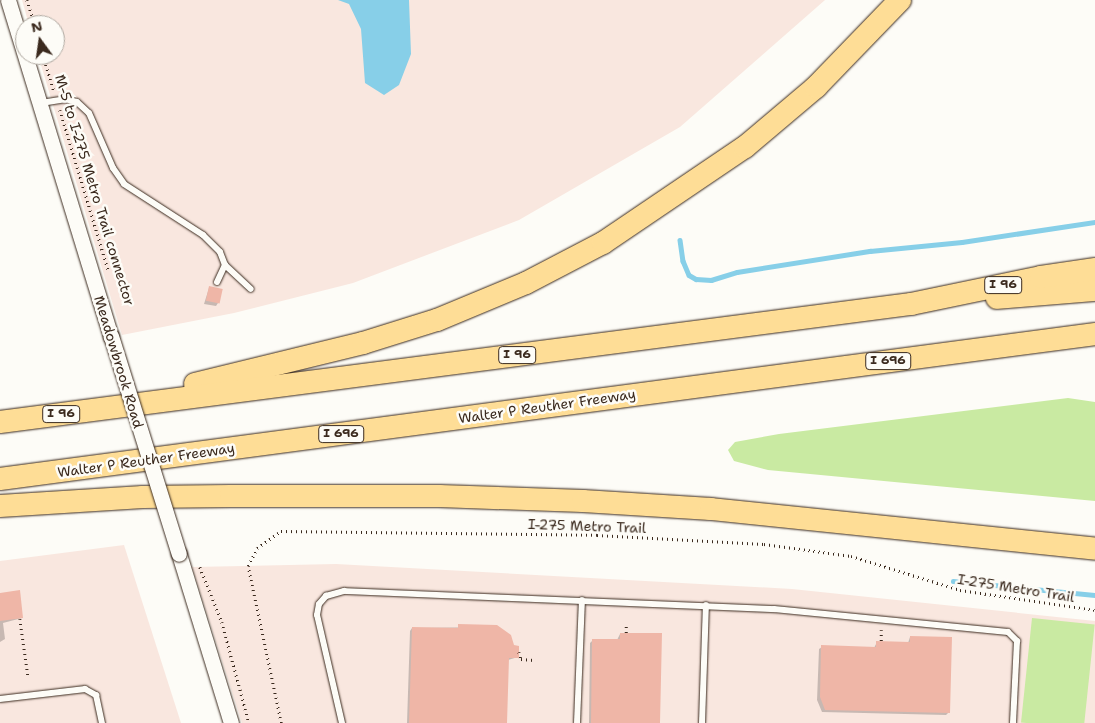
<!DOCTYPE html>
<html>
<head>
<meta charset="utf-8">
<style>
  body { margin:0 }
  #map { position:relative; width:1095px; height:723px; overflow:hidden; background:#fdfcf7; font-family:"Shantell Sans",sans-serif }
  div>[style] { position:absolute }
  .built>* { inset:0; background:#f9e7df }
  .green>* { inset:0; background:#c9eaa2; transform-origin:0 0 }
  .water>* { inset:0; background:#87cfe8 }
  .shadow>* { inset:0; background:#0003 }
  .stream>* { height:4.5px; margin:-2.25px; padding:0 2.25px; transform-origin:2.25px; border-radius:2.25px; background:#87cfe8 }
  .building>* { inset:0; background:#efb6a7; transform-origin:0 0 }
  .path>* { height:2.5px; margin-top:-1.25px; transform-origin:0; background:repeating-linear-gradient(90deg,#3b2a1e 0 1px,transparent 0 5px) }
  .roads { filter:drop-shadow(0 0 1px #3b2a1e) drop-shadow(0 0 1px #3b2a1e) }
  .service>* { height:6px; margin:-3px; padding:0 3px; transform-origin:3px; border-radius:3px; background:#fdfcf7 }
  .tertiary>* { height:15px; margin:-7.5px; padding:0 7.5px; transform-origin:7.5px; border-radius:7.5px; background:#fdfcf7 }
  .motorway>* { height:22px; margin:-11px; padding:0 11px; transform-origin:11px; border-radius:11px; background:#fedd96 }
  .bridges { filter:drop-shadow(0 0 1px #3b2a1e) drop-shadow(0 0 1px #3b2a1e) }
  .tertiary-bridge>* { height:15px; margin:-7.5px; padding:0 7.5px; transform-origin:7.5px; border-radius:7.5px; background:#fdfcf7 }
  span { translate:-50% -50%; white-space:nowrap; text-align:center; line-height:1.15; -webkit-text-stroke:5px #fdfcf7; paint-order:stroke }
  .shield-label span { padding:1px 4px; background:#fdfcf7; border:1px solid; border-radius:4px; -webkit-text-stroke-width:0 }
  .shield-label { font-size:12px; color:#3b2a1e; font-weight:700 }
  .street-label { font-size:14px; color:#3b2a1e }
  .north { position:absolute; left:15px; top:15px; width:50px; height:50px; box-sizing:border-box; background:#fdfcf7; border:1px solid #afa8a0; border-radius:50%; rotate:346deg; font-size:14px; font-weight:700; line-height:20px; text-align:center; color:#3b2a1e }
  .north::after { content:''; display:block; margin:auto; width:18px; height:22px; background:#3b2a1e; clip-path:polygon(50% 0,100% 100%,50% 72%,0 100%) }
</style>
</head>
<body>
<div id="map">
  <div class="built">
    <i style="clip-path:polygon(22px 0,825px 0,680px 127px,519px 220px,353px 283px,234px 313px,122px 335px,38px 55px,55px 55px,55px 25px,29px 25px)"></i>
    <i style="clip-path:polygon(124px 545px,181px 723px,0 723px,0 561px)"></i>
    <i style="clip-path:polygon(336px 564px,792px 589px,1095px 621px,1095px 723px,242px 723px,192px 567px)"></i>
  </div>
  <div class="green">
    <i style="clip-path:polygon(1068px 398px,1095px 402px,1095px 501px,768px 470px,734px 461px,728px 450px,735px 442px,779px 434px)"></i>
    <i style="left:1032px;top:618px;width:63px;height:105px;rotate:6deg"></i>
  </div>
  <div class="water">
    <i style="clip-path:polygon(338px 0,409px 0,411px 54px,399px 85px,384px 95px,365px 83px,361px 29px,349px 4px)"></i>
  </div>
  <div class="shadow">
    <i style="clip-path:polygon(209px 288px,218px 303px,216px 306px,204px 304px)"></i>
    <i style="clip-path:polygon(0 594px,22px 618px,3px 623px,5px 639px,0 642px)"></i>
    <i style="clip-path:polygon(496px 627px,518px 657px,508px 660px,506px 723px,407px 723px,410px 631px,412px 628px)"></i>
    <i style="clip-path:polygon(620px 634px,659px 723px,589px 723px,590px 643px,593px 640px,617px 640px)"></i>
    <i style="clip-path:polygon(910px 637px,949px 712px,946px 715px,822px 712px,817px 700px,819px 649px,822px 647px,874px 648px,877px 642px,908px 643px)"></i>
  </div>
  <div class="stream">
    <i style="left:680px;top:240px;width:21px;rotate:82deg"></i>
    <i style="left:683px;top:261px;width:15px;rotate:67deg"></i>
    <i style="left:689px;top:275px;width:8px;rotate:30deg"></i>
    <i style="left:696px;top:279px;width:15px;rotate:4deg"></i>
    <i style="left:711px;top:280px;width:27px;rotate:-17deg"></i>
    <i style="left:737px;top:272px;width:135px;rotate:-9deg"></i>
    <i style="left:870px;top:251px;width:92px;rotate:-5.6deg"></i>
    <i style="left:962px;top:242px;width:134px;rotate:-8.6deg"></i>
    <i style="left:953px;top:581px;width:143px;rotate:5.6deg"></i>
  </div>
  <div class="building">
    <i style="left:209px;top:286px;width:14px;height:15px;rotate:12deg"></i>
    <i style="clip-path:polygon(20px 590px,23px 618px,0 621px,0 593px)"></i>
    <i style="clip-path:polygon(458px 624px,497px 625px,511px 635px,514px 645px,519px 646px,519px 658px,509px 658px,507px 723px,409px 723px,412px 627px,458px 628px)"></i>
    <i style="clip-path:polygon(620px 633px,662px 633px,660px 723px,591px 723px,592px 639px,620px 639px)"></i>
    <i style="clip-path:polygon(910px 636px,952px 637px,950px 713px,825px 710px,820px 697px,821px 645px,876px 647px,876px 641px,910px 642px)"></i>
  </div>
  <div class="path">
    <i style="left:27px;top:0;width:26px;rotate:72deg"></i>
    <i style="left:43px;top:55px;width:37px;rotate:73deg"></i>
    <i style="left:60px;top:110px;width:169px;rotate:73.2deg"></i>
    <i style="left:200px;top:567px;width:59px;rotate:68.2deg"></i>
    <i style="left:222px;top:622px;width:105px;rotate:75deg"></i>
    <i style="left:20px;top:619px;width:57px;rotate:81.9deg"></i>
    <i style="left:626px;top:633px;width:10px;rotate:-90deg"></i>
    <i style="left:881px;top:641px;width:11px;rotate:-90deg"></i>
    <i style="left:519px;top:652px;width:7px;rotate:74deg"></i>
    <i style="left:521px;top:659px;width:13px;rotate:4deg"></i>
    <i style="left:281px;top:723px;width:160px;rotate:-101.9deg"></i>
    <i style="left:248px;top:566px;width:20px;rotate:-63deg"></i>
    <i style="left:257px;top:548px;width:29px;rotate:-35deg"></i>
    <i style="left:281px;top:531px;width:316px;rotate:0.7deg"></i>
    <i style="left:597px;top:535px;width:167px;rotate:3.1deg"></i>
    <i style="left:764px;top:544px;width:88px;rotate:7.9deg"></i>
    <i style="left:851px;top:556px;width:114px;rotate:17.3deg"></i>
    <i style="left:960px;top:590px;width:136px;rotate:8.4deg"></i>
  </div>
  <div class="roads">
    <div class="service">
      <i style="left:41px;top:103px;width:24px;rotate:-9deg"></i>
      <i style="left:65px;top:99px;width:12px;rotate:14deg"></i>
      <i style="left:77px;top:102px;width:16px;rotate:43deg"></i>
      <i style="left:89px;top:113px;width:60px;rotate:66.4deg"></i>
      <i style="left:113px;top:168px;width:19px;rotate:55deg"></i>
      <i style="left:124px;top:184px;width:94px;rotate:32.8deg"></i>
      <i style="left:203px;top:235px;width:24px;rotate:45deg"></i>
      <i style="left:220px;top:252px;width:14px;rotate:69deg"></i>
      <i style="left:225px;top:265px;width:35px;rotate:43deg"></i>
      <i style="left:217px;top:282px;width:19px;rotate:-65deg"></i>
      <i style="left:0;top:699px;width:86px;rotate:-6.7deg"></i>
      <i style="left:85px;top:689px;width:13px;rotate:29deg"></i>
      <i style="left:96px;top:695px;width:29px;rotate:78deg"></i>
      <i style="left:342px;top:723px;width:111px;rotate:-103deg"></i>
      <i style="left:317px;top:615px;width:11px;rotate:-80deg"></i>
      <i style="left:319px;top:604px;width:11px;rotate:-49deg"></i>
      <i style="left:326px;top:596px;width:19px;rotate:-16deg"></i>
      <i style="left:344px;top:591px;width:430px;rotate:2.4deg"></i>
      <i style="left:774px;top:609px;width:235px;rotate:5.6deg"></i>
      <i style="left:1008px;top:632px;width:13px;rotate:45deg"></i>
      <i style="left:1017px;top:641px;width:82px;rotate:92.8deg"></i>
      <i style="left:577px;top:723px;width:123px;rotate:-87.7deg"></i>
      <i style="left:702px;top:723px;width:118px;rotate:-88.1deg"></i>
    </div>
    <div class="tertiary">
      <i style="left:8px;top:0;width:351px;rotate:73deg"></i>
      <i style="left:179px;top:554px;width:177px;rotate:72.9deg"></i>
    </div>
    <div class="motorway">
      <i style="left:997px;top:298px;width:98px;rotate:-4.7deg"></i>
      <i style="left:195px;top:384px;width:173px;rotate:-13.7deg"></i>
      <i style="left:363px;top:343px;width:77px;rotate:-17.3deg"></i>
      <i style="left:437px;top:320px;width:96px;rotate:-22.6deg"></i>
      <i style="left:526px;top:283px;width:87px;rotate:-27.5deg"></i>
      <i style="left:603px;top:243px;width:171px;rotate:-34.1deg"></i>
      <i style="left:745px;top:147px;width:93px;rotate:-40.2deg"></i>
      <i style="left:816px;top:87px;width:121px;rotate:-46deg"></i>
      <i style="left:0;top:422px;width:919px;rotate:-7.38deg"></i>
      <i style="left:911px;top:304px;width:133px;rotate:-11.7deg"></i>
      <i style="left:1041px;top:277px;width:55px;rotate:-8.4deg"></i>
      <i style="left:0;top:479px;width:1105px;rotate:-7.54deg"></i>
      <i style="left:0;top:506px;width:143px;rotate:-3.6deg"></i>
      <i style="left:143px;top:497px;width:88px;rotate:-0.7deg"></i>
      <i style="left:231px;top:496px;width:208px"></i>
      <i style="left:439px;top:496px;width:144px;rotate:2deg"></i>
      <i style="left:583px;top:501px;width:128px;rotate:3.6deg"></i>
      <i style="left:711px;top:509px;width:386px;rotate:5.9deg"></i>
    </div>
  </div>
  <div class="bridges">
    <div class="tertiary-bridge">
      <i style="left:111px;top:336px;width:228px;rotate:72.7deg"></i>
    </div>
  </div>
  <div class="shield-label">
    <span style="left:1003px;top:285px">I 96</span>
    <span style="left:517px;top:355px">I 96</span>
    <span style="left:888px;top:361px">I 696</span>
    <span style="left:61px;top:414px">I 96</span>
    <span style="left:341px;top:434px">I 696</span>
  </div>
  <div class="street-label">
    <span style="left:95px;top:190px;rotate:73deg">M-5 to I-275 Metro Trail connector</span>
    <span style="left:119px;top:362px;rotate:73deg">Meadowbrook Road</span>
    <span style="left:547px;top:406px;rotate:-8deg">Walter P Reuther Freeway</span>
    <span style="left:146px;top:460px;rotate:-8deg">Walter P Reuther Freeway</span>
    <span style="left:587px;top:526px;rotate:2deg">I-275 Metro Trail</span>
    <span style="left:1016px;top:588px;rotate:9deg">I-275 Metro Trail</span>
  </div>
  <div class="north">N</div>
</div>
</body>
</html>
